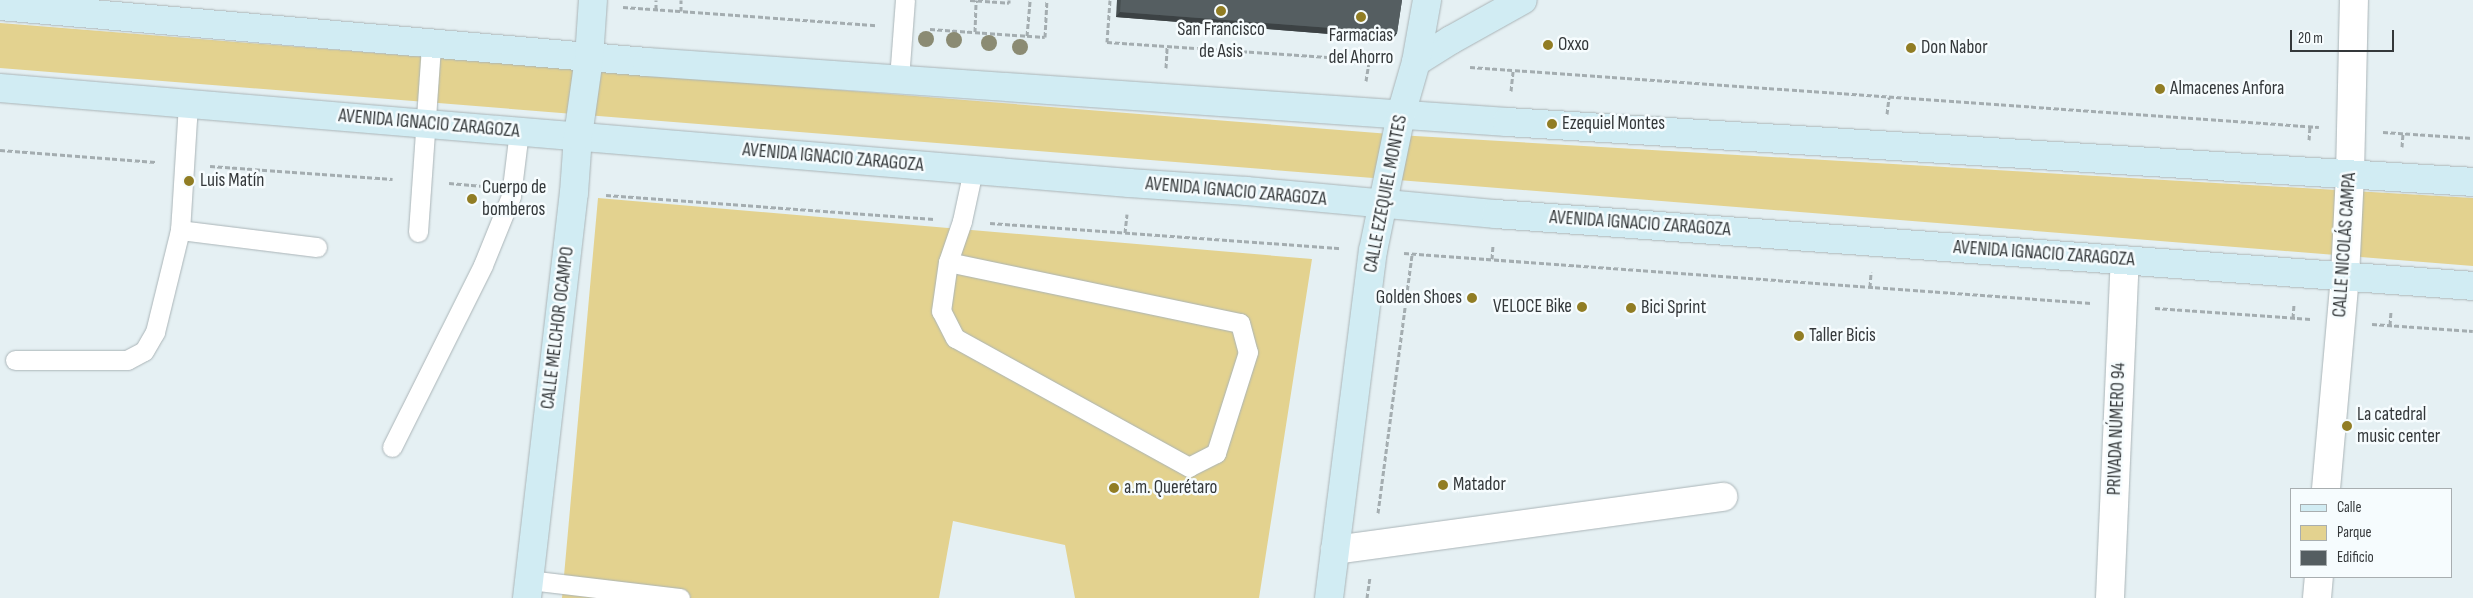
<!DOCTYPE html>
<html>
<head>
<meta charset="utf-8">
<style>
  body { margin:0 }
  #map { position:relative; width:2473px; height:598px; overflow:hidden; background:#e5f0f3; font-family:"Sofia Sans Condensed",sans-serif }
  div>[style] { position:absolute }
  .green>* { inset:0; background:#e3d28f }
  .path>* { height:3px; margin-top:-1.5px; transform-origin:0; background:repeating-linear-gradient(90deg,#a4adb0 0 5px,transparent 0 7.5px) }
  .roads { filter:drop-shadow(0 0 1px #aab4b7) drop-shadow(0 0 1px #aab4b7) }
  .lane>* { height:19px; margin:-9.5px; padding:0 9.5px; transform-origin:9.5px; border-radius:9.5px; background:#fff }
  .street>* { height:28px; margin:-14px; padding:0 14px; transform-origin:14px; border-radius:14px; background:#fff }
  .secondary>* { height:28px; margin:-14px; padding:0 14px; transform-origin:14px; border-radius:14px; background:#d1ecf3 }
  .trees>* { width:16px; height:16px; margin:-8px; border-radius:50%; background:#8b8b73 }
  .wall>* { inset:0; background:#495153 }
  .shaded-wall>* { inset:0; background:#3c4244 }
  .building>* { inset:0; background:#555e61 }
  .dots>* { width:14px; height:14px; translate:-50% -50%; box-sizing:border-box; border:2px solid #f6fcfe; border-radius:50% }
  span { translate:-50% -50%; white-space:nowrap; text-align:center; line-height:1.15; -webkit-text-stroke:5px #f6fcfe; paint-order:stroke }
  .poi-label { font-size:19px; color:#34383a }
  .left { translate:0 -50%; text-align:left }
  .right { translate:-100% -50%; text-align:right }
  .street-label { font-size:19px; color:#34383a }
  .legend { position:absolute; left:2290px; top:488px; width:162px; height:90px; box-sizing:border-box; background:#f6fcfe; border:1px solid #a8aeb0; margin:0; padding:6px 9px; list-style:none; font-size:15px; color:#34383a }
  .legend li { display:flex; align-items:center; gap:10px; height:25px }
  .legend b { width:25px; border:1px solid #a8aeb0 }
  .scale { position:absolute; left:2290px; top:30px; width:104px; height:22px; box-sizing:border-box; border:2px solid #34383a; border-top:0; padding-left:6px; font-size:15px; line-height:18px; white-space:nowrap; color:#34383a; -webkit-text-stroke:4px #f6fcfe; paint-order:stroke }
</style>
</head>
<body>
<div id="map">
  <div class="green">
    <i style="clip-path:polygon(0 23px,1415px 136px,2473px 198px,2473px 266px,0 68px)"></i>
    <i style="clip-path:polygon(598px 198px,1312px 259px,1259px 598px,1075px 598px,1065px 545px,953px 521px,939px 598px,562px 598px)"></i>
  </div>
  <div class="path">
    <i style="left:970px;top:0;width:39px;rotate:4deg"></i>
    <i style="left:1009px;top:3px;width:3px;rotate:-90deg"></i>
    <i style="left:1110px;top:0;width:42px;rotate:94.1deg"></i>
    <i style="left:1107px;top:42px;width:278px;rotate:3.9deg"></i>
    <i style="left:623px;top:7px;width:254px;rotate:4.1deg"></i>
    <i style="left:656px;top:9px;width:9px;rotate:-90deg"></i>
    <i style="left:681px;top:11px;width:11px;rotate:-90deg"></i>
    <i style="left:930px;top:29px;width:115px;rotate:4deg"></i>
    <i style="left:1045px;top:37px;width:37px;rotate:-87deg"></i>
    <i style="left:975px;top:32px;width:32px;rotate:-88deg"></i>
    <i style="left:1027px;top:36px;width:36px;rotate:-85deg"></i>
    <i style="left:1470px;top:67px;width:851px;rotate:4.04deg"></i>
    <i style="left:1166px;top:68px;width:22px;rotate:-87deg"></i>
    <i style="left:1366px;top:81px;width:20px;rotate:-81deg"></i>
    <i style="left:1511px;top:91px;width:20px;rotate:-84deg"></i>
    <i style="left:1887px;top:114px;width:17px;rotate:-83deg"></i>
    <i style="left:2383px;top:132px;width:90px;rotate:3.8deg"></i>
    <i style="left:2309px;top:140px;width:13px;rotate:-86deg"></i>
    <i style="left:2402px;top:147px;width:14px;rotate:-86deg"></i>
    <i style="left:0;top:150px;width:156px;rotate:4.4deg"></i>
    <i style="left:210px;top:166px;width:183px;rotate:4.1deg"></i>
    <i style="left:449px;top:183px;width:37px;rotate:5deg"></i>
    <i style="left:606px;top:195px;width:329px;rotate:4.2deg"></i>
    <i style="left:990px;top:223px;width:352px;rotate:4.1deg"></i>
    <i style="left:1125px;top:233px;width:19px;rotate:-84deg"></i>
    <i style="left:1404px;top:253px;width:689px;rotate:4.16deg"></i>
    <i style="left:1492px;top:259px;width:14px;rotate:-86deg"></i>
    <i style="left:1870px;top:287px;width:15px;rotate:-86deg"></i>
    <i style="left:2155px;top:308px;width:156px;rotate:4deg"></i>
    <i style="left:2293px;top:318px;width:14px;rotate:-86deg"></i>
    <i style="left:2372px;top:324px;width:101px;rotate:4deg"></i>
    <i style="left:2390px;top:325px;width:14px;rotate:-86deg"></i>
    <i style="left:1378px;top:513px;width:261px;rotate:-82.5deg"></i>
    <i style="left:1367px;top:598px;width:22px;rotate:-82deg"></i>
  </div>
  <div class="roads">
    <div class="lane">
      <i style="left:899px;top:79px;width:79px;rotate:-85.7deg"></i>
      <i style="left:188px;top:104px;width:126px;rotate:93.6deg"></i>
      <i style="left:180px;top:230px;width:138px;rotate:7.1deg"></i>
      <i style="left:418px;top:232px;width:188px;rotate:-86deg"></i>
      <i style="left:948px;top:262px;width:298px;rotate:11.8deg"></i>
      <i style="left:1240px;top:323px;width:30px;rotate:75deg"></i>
      <i style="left:1248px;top:352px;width:106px;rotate:107.6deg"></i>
      <i style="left:1216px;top:453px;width:30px;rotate:153deg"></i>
      <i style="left:1189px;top:467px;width:267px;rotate:-151.1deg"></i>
      <i style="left:955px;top:338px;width:30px;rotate:-117deg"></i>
      <i style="left:941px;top:311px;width:49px;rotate:-81.9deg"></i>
      <i style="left:948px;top:262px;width:43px;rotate:-71.1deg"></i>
      <i style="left:962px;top:221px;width:52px;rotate:-77.8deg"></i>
      <i style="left:15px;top:360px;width:112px"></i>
      <i style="left:127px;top:360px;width:19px;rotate:-28deg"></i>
      <i style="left:144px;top:351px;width:22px;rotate:-60deg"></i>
      <i style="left:155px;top:332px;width:105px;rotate:-76.2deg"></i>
      <i style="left:392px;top:447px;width:203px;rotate:-63.4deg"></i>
      <i style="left:483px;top:265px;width:74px;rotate:-67.9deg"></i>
      <i style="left:511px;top:196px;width:65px;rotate:-83deg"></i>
      <i style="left:529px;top:580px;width:152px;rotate:6.8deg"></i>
    </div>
    <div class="street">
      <i style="left:2326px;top:489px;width:214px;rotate:-84.9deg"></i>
      <i style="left:2345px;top:276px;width:102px;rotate:-87.2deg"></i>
      <i style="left:2350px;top:174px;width:174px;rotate:-88.7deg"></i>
      <i style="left:1335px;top:550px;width:392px;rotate:-7.8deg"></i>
      <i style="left:2110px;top:598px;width:338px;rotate:-87.5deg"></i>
      <i style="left:2317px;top:598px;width:21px;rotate:-85deg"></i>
    </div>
    <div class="secondary">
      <i style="left:0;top:6px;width:649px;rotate:4.95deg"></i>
      <i style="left:647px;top:62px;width:862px;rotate:3.99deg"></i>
      <i style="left:1507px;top:122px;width:968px;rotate:3.55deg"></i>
      <i style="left:1416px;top:62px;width:41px;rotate:-32.2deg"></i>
      <i style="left:1451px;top:40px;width:82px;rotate:-29.1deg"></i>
      <i style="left:0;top:88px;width:1133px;rotate:4.81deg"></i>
      <i style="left:1129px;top:183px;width:118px;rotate:3.9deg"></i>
      <i style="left:1247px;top:191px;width:250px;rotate:5.3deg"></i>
      <i style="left:1496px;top:214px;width:980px;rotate:4.21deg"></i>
      <i style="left:527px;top:598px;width:408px;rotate:-83.4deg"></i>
      <i style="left:574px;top:193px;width:57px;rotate:-86deg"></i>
      <i style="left:578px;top:136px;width:79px;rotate:-82deg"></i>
      <i style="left:589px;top:58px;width:58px;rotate:-86.1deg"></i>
      <i style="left:1329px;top:598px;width:350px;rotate:-82.8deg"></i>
      <i style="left:1373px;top:251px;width:140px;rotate:-78.4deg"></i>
      <i style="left:1401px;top:114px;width:54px;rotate:-73.9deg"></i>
      <i style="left:1416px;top:62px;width:63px;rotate:-79.9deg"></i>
    </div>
  </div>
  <div class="trees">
    <i style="left:926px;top:39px"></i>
    <i style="left:954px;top:40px"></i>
    <i style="left:989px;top:43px"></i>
    <i style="left:1020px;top:47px"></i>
  </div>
  <div class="wall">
    <i style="clip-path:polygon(1117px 0,1402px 0,1397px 33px,1393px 39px,1116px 17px)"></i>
  </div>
  <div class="shaded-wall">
    <i style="clip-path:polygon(1120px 12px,1397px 33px,1393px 39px,1116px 17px)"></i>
  </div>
  <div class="building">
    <i style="clip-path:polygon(1121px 0,1402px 0,1397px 33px,1120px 12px)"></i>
  </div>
  <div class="dots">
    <i style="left:1221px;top:11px;background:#917d24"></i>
    <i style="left:1361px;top:17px;background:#917d24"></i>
    <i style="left:1548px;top:45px;background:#917d24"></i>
    <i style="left:1911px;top:48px;background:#917d24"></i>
    <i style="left:2160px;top:89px;background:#917d24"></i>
    <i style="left:1552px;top:124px;background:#917d24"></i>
    <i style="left:189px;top:181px;background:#917d24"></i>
    <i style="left:472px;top:199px;background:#917d24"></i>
    <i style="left:1472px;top:298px;background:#917d24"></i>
    <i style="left:1582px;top:307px;background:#917d24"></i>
    <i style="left:1631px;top:308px;background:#917d24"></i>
    <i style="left:1799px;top:336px;background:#917d24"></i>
    <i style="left:2347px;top:426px;background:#917d24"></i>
    <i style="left:1443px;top:485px;background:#917d24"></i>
    <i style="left:1114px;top:488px;background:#917d24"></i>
  </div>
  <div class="poi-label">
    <span style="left:1221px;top:41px">San Francisco<br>de Asis</span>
    <span style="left:1361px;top:47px">Farmacias<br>del Ahorro</span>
    <span class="left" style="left:1558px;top:45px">Oxxo</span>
    <span class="left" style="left:1921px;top:48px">Don Nabor</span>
    <span class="left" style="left:2170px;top:89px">Almacenes Anfora</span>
    <span class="left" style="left:1562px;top:124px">Ezequiel Montes</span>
    <span class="left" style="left:200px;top:181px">Luis Matín</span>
    <span class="left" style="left:482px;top:199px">Cuerpo de<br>bomberos</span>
    <span class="right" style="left:1462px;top:298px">Golden Shoes</span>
    <span class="right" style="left:1572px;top:307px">VELOCE Bike</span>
    <span class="left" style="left:1641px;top:308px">Bici Sprint</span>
    <span class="left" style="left:1809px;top:336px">Taller Bicis</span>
    <span class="left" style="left:2357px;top:426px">La catedral<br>music center</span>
    <span class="left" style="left:1453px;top:485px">Matador</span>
    <span class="left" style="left:1124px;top:488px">a.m. Querétaro</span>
  </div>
  <div class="street-label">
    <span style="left:429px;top:124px;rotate:5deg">AVENIDA IGNACIO ZARAGOZA</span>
    <span style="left:833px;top:158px;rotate:5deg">AVENIDA IGNACIO ZARAGOZA</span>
    <span style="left:1236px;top:192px;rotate:5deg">AVENIDA IGNACIO ZARAGOZA</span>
    <span style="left:1386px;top:194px;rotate:-79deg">CALLE EZEQUIEL MONTES</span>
    <span style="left:1640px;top:224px;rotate:4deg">AVENIDA IGNACIO ZARAGOZA</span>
    <span style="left:2345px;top:245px;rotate:-86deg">CALLE NICOLÁS CAMPA</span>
    <span style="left:2044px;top:254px;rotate:4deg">AVENIDA IGNACIO ZARAGOZA</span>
    <span style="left:558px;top:328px;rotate:-83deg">CALLE MELCHOR OCAMPO</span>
    <span style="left:2117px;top:429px;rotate:-88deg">PRIVADA NÚMERO 94</span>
  </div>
  <ul class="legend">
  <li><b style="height:6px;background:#d1ecf3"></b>Calle</li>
  <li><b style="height:14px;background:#e3d28f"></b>Parque</li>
  <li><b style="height:14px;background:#555e61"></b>Edificio</li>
  </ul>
  <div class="scale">20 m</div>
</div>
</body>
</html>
